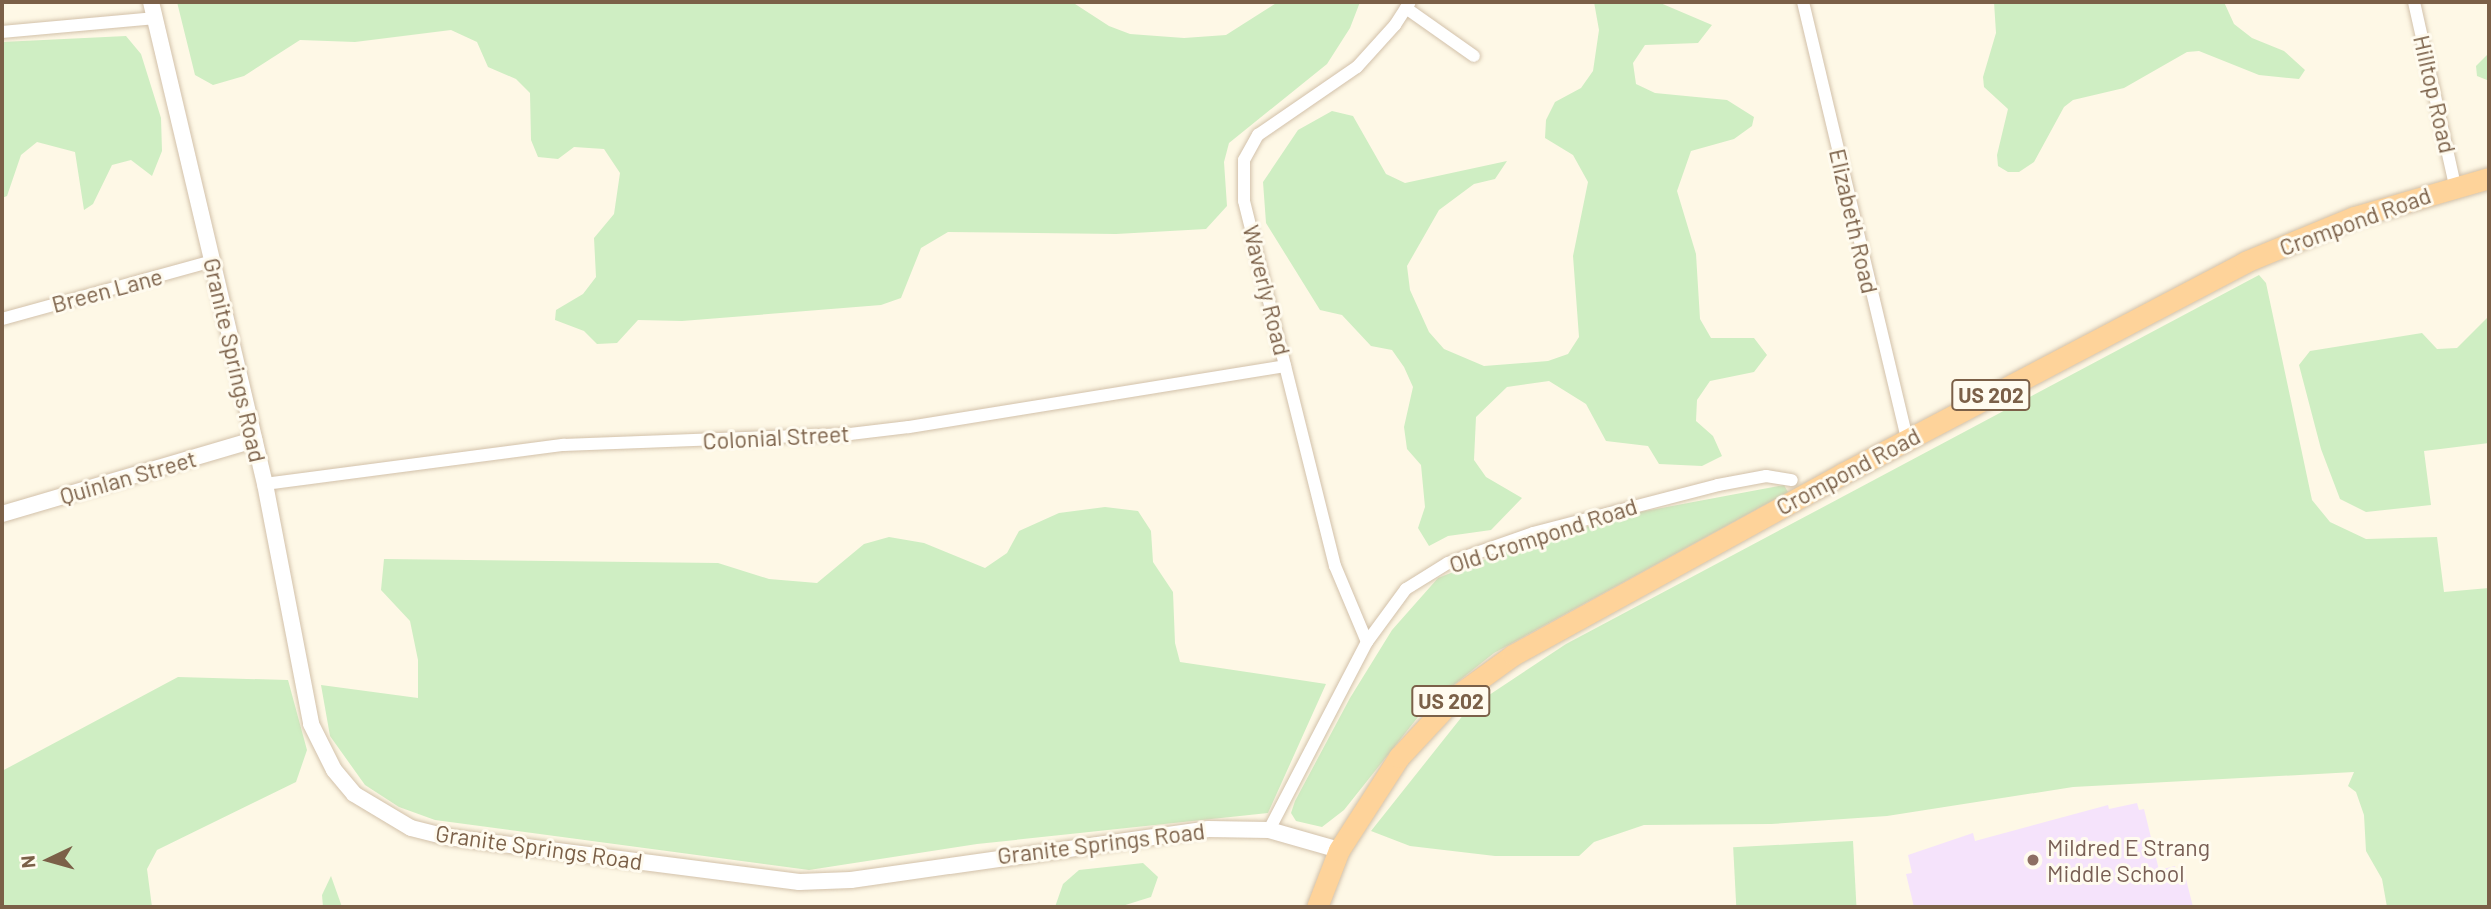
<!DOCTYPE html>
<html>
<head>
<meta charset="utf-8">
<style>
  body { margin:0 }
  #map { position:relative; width:2491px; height:909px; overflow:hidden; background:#fef8e6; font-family:Barlow,sans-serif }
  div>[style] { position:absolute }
  .education>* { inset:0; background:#f5e3fb }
  .green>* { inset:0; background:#cfeec3; transform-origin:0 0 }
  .roads { filter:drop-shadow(0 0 2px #d2c1aa) drop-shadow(0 0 2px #d2c1aa) }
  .minor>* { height:12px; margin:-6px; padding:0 6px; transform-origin:6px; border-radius:6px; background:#fff }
  .tertiary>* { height:16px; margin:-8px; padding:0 8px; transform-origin:8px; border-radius:8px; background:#fff }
  .trunk>* { height:21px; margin:-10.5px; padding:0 10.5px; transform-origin:10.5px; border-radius:10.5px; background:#fed39a }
  .dots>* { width:19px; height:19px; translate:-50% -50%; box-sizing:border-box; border:4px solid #fffbef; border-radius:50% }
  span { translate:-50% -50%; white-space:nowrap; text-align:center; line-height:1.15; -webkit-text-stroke:6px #fffbef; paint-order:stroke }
  .shield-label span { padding:2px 5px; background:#fffbef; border:2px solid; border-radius:5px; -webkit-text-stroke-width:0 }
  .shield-label { font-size:21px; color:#7b6048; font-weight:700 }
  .street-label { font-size:23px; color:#7b6048 }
  .education-label { font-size:23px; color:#785e54 }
  .left { translate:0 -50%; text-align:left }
  .frame { position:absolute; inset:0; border:4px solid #7b6048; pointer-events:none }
  .north { position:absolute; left:14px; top:825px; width:70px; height:70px; -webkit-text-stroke:5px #fffbef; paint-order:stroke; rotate:265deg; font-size:19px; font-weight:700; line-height:28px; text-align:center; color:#7b6048 }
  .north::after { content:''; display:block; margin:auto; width:24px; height:32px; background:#7b6048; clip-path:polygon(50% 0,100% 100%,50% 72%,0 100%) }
</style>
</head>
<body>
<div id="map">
  <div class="education">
    <i style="clip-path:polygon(2137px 803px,2139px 810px,2144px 809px,2159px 870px,2175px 866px,2179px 881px,2186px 879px,2193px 907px,1914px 907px,1906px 874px,1912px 873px,1908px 855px,1973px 833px,1975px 841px,2108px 805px,2109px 809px)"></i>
  </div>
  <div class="green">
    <i style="clip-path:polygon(177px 2px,1072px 2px,1109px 26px,1130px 34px,1184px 38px,1226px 35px,1278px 2px,1360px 2px,1350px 28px,1327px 64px,1229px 143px,1224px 162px,1227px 206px,1206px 229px,1116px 234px,948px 232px,921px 248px,901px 298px,881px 305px,682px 321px,638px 320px,617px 343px,597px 344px,584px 331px,555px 320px,556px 310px,583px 294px,596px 277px,594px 238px,614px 214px,620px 173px,604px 149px,574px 147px,558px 159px,538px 157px,531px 140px,530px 93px,516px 79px,488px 67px,477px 42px,451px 30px,355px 42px,300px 40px,244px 76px,213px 85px,195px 75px)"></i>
    <i style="clip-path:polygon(1594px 2px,1658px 2px,1712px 25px,1698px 43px,1645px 45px,1633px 63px,1636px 84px,1655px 93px,1727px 100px,1754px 117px,1752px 126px,1734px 139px,1691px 151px,1677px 191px,1696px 254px,1700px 319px,1711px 338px,1754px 338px,1767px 355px,1754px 372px,1710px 381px,1697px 400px,1696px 421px,1713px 436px,1722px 456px,1702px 466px,1659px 464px,1648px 446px,1606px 441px,1586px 404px,1549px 381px,1507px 387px,1476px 417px,1474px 460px,1486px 477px,1522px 498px,1491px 530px,1448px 536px,1429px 546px,1418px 528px,1425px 507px,1421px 465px,1407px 449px,1404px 427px,1413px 387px,1404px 367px,1392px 350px,1371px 346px,1342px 315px,1320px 310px,1266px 223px,1263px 182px,1298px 130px,1332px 111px,1353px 116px,1386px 174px,1405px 183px,1507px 161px,1495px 179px,1474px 184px,1439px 210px,1407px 266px,1410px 290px,1429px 332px,1444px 349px,1484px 366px,1548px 361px,1568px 354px,1579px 337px,1573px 256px,1588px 182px,1573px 155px,1545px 138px,1546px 120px,1555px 102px,1581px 88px,1593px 71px,1599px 30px)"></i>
    <i style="clip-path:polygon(1994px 2px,2224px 2px,2234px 24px,2252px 38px,2284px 51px,2305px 70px,2299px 79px,2259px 75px,2199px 51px,2187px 52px,2124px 88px,2073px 100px,2064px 107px,2034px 162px,2019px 172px,2008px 172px,1998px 166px,1997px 155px,2008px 109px,1984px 87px,1983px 77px,1996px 33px)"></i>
    <i style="clip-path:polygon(126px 36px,141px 54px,161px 118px,162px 151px,152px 176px,131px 160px,112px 165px,93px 204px,84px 210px,75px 152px,37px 142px,21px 155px,7px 196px,2px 198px,2px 42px)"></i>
    <i style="clip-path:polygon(2489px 53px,2489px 79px,2487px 80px,2477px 76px,2476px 66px)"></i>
    <i style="clip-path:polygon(2259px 275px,2266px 283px,2312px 500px,2330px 522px,2366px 539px,2437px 537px,2444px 592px,2489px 588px,2489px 907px,2387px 907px,2382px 879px,2366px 851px,2364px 815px,2356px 792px,2348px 786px,2354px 772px,2073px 787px,1887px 816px,1771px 824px,1644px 825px,1594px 842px,1579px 856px,1495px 856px,1410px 846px,1371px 831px,1468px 709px,1566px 644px)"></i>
    <i style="clip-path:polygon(2489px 316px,2489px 443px,2424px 451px,2431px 505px,2366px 512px,2340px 499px,2321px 449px,2299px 365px,2310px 351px,2422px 333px,2437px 349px,2457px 348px)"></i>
    <i style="clip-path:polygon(1784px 485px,1788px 492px,1494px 653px,1426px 707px,1344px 810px,1322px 827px,1296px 821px,1291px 813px,1295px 801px,1350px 698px,1392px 630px,1438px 578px,1506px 551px,1624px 515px)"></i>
    <i style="clip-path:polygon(1105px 507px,1138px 511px,1151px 531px,1153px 562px,1173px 592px,1175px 643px,1180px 662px,1326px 684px,1268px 813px,977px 844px,809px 870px,435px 820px,399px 807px,365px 785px,330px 736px,321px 685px,418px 698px,418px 660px,410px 621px,381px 590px,384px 559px,718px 563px,769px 579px,817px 583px,864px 544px,889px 537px,924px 543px,985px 568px,1007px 553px,1019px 531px,1059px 513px)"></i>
    <i style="clip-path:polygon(178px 677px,288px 680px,307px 750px,296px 782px,157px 850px,147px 869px,152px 907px,2px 907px,2px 771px)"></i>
    <i style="left:1853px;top:841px;width:66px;height:120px;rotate:87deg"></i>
    <i style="clip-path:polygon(1143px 863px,1158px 877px,1151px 897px,1119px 907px,1055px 907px,1063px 884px,1079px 870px)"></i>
    <i style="clip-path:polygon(331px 876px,342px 907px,323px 907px,322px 895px)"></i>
  </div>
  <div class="roads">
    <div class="minor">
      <i style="left:1803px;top:2px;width:449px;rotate:76.6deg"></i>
      <i style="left:2414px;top:2px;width:189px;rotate:77.4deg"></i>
      <i style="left:1406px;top:8px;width:83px;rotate:35.2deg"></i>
      <i style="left:2px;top:32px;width:154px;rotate:-5.2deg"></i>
      <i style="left:2px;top:319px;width:218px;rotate:-15.4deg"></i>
      <i style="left:265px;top:484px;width:301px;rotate:-7.5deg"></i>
      <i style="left:563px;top:445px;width:287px;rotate:-2.2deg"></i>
      <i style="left:850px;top:434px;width:59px;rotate:-6.8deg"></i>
      <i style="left:909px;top:427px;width:381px;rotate:-9.2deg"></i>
      <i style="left:1367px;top:642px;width:82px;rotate:-112.8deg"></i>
      <i style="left:1335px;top:566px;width:376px;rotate:-104deg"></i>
      <i style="left:1244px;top:201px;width:41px;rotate:-90deg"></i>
      <i style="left:1244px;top:160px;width:29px;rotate:-61deg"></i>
      <i style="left:1258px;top:135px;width:120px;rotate:-34.5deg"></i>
      <i style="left:1357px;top:67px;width:57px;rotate:-47.9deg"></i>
      <i style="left:1395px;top:25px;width:27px;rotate:-57deg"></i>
      <i style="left:1269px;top:830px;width:212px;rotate:-62.5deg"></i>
      <i style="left:1367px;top:642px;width:66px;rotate:-53.7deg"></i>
      <i style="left:1406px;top:589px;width:49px;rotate:-31.8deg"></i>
      <i style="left:1448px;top:563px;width:90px;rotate:-19.4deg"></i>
      <i style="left:1533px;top:533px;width:191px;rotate:-14.5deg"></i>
      <i style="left:1718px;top:485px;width:49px;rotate:-10.6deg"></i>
      <i style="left:1766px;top:476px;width:26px;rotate:9deg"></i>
    </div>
    <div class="tertiary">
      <i style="left:151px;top:2px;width:495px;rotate:76.7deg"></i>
      <i style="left:265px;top:484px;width:244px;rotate:79.1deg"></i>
      <i style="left:311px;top:724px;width:51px;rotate:63.4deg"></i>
      <i style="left:334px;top:770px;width:31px;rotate:50deg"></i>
      <i style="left:354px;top:794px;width:66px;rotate:30.8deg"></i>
      <i style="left:411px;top:828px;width:38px;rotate:14deg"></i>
      <i style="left:448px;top:837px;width:354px;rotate:7.3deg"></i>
      <i style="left:799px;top:882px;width:52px;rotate:-2.2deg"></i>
      <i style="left:851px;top:880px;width:361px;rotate:-8.1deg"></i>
      <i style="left:1208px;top:829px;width:61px;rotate:0.9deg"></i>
      <i style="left:1269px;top:830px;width:73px;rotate:15.9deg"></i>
      <i style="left:2px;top:514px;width:263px;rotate:-16.4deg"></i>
    </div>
    <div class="trunk">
      <i style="left:1317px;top:907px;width:61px;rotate:-68.9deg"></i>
      <i style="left:1339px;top:850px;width:111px;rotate:-57.2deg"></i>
      <i style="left:1399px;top:757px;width:82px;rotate:-47deg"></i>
      <i style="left:1455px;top:697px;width:72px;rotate:-35.9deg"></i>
      <i style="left:1513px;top:655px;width:376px;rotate:-28.8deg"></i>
      <i style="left:1842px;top:474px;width:455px;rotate:-27.7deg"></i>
      <i style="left:2245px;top:262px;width:118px;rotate:-22.4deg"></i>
      <i style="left:2354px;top:217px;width:141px;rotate:-16.1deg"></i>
    </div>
  </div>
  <div class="dots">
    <i style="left:2033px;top:860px;background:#8d6e63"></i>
  </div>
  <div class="shield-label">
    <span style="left:1991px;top:395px">US 202</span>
    <span style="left:1451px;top:701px">US 202</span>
  </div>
  <div class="street-label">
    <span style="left:2435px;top:94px;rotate:77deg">Hilltop Road</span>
    <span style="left:1854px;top:221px;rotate:77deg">Elizabeth Road</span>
    <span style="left:2355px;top:221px;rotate:-20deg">Crompond Road</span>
    <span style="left:107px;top:290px;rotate:-15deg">Breen Lane</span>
    <span style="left:1267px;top:290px;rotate:76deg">Waverly Road</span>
    <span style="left:235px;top:360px;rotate:77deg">Granite Springs Road</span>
    <span style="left:776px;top:437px;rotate:-3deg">Colonial Street</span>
    <span style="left:1848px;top:471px;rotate:-28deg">Crompond Road</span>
    <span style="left:128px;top:477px;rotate:-16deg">Quinlan Street</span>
    <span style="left:1543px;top:535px;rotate:-18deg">Old Crompond Road</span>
    <span style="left:1101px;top:843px;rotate:-7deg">Granite Springs Road</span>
    <span style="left:539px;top:847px;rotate:8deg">Granite Springs Road</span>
  </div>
  <div class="education-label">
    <span class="left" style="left:2047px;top:860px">Mildred E Strang<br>Middle School</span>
  </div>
  <div class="frame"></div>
  <div class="north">N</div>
</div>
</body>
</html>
